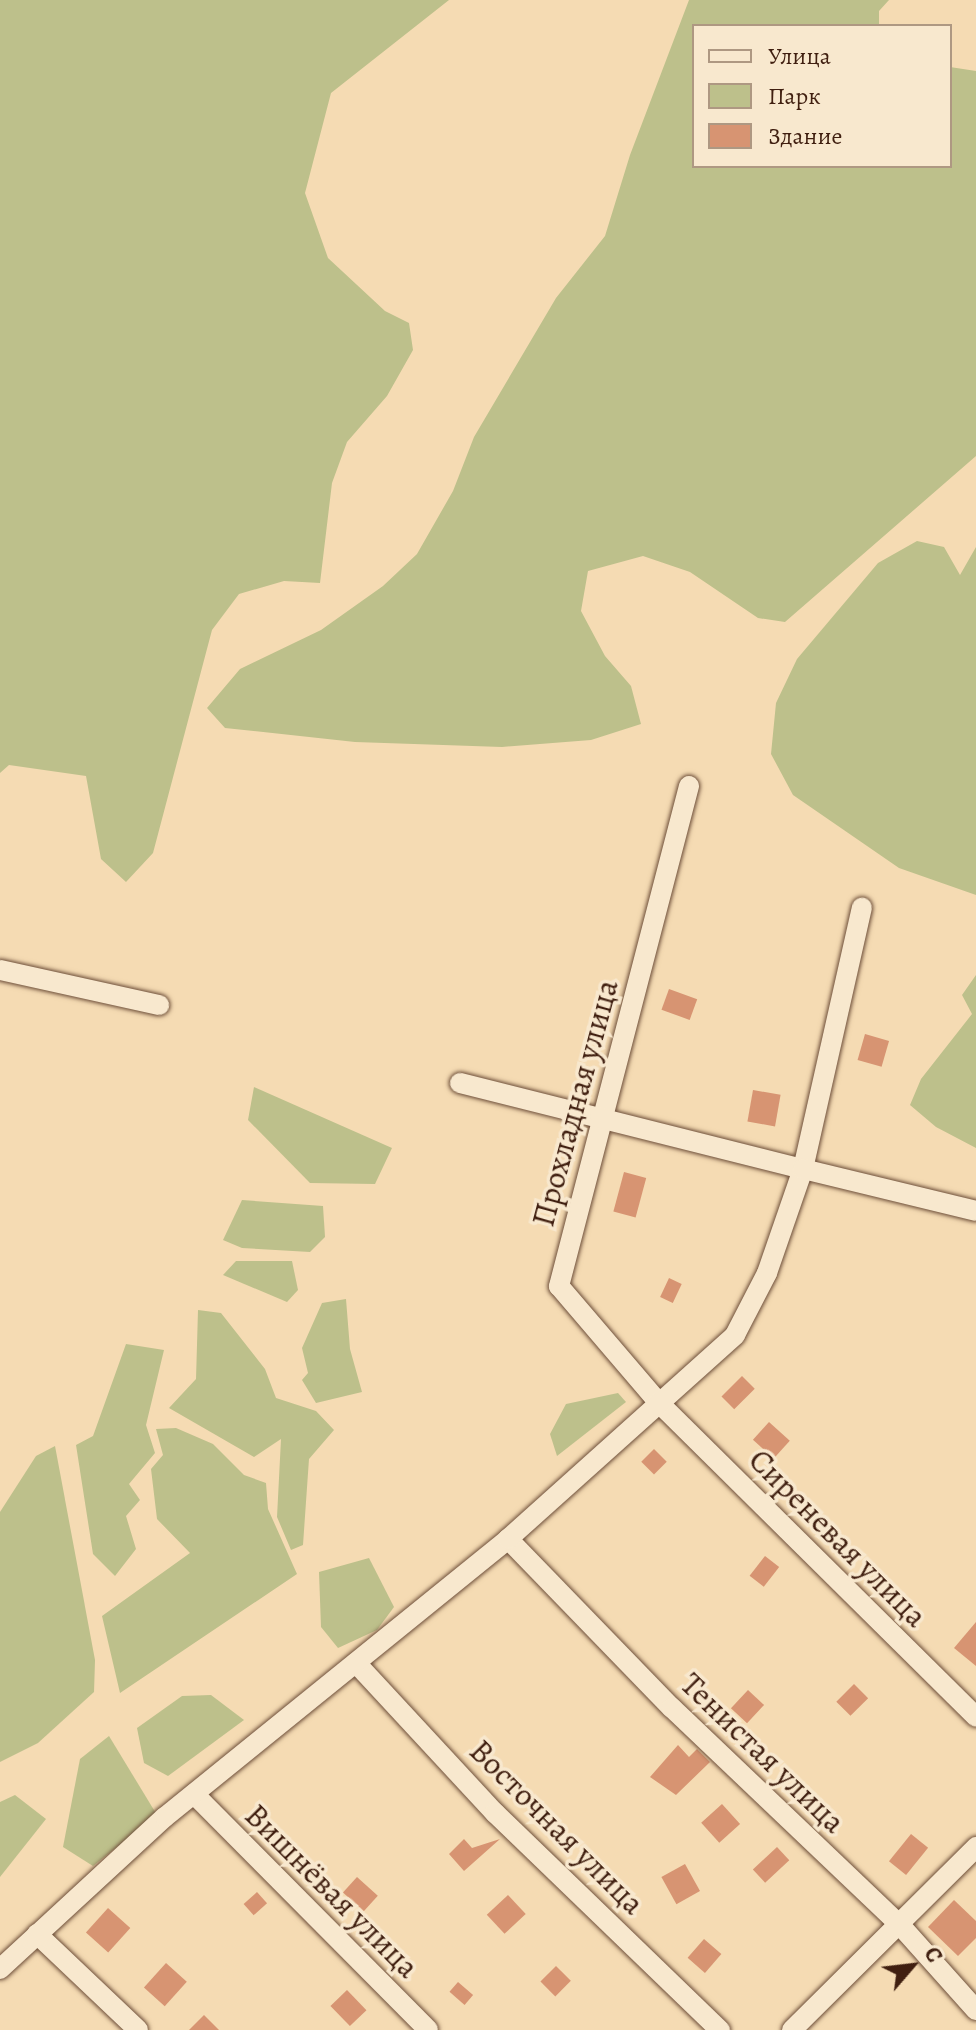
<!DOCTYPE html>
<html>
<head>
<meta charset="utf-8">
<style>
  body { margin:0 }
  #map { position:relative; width:976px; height:2030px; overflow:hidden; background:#f5dbb3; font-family:Alegreya,serif }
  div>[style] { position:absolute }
  .green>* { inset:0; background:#bdc08b }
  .building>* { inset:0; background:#d79472; transform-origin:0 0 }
  .roads { filter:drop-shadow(0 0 2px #6d4e39) drop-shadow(0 0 2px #6d4e39) }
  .street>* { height:20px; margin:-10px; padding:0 10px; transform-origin:10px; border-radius:10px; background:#f8e8ce }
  span { translate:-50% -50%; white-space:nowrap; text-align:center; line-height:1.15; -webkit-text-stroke:7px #f8e8ce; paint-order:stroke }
  .street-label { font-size:32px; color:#401f10 }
  .legend { position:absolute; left:692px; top:24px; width:260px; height:144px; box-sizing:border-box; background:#f8e8ce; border:2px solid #ae9882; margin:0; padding:10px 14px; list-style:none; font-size:24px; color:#401f10 }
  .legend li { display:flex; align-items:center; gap:16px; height:40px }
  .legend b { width:40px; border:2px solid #ae9882 }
  .north { position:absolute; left:872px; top:1926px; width:80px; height:80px; -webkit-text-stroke:6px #f8e8ce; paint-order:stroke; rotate:62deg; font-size:22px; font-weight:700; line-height:32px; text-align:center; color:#401f10 }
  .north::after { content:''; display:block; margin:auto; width:28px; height:36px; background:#401f10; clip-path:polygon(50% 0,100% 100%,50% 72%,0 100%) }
</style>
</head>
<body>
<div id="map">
  <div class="green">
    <i style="clip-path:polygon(0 0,449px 0,331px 93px,305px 193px,328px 258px,385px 311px,409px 323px,413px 350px,387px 396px,347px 442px,332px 483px,320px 583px,284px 581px,239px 594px,212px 630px,153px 853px,126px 882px,101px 859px,86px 776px,9px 765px,0 773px)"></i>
    <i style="clip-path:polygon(689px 0,889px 0,879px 11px,879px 26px,694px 26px,694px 166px,950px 166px,950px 67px,976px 71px,976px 456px,785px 622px,758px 618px,690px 572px,643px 556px,588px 571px,581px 611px,605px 656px,631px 686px,641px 724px,591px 740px,502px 747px,355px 742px,225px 728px,207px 708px,240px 669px,321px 630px,383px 586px,417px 554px,453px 491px,474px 437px,556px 298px,605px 236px,630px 155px)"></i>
    <i style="clip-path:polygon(917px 541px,944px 547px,960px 575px,976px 547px,976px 895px,899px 868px,793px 795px,771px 754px,776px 703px,797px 659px,878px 563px)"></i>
    <i style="clip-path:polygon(976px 975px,976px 1148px,936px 1127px,910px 1105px,921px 1079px,972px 1014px,962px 995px)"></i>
    <i style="clip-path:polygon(254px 1087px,392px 1148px,375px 1184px,310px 1183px,248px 1120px)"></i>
    <i style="clip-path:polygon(242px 1200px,323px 1206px,325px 1237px,310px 1252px,242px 1248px,223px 1240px)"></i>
    <i style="clip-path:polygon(236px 1261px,292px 1261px,298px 1290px,287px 1302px,223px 1275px)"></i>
    <i style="clip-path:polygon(346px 1299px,350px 1349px,362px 1392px,316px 1403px,302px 1380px,308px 1373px,302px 1348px,322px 1303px)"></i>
    <i style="clip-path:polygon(198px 1310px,221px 1313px,265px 1369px,276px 1398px,316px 1411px,334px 1430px,309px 1459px,303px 1545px,291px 1550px,277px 1517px,281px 1439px,254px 1457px,169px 1408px,196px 1379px)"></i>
    <i style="clip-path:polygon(126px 1344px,164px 1350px,146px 1425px,155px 1453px,129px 1484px,140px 1500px,126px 1516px,136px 1549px,115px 1576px,93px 1554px,76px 1445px,93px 1436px)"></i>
    <i style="clip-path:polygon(618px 1393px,626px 1402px,557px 1456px,550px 1434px,566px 1404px)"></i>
    <i style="clip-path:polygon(176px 1428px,213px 1444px,244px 1475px,266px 1483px,268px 1509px,297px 1574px,120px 1693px,102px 1616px,190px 1553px,157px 1519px,151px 1469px,163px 1455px,156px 1429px)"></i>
    <i style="clip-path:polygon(55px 1446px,95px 1660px,94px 1692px,38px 1743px,0 1762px,0 1512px,36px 1456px)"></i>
    <i style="clip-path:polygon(369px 1558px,394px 1607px,377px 1630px,338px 1648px,321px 1627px,319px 1572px)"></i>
    <i style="clip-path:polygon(211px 1695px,244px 1720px,168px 1776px,144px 1763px,137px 1728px,182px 1696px)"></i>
    <i style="clip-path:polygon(109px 1736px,157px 1815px,93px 1866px,63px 1847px,80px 1759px)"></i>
    <i style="clip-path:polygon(15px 1795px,46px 1819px,0 1877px,0 1802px)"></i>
  </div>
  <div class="building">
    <i style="left:669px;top:989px;width:30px;height:22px;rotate:20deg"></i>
    <i style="left:865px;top:1034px;width:25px;height:27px;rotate:16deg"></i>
    <i style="left:753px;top:1090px;width:28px;height:32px;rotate:10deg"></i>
    <i style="left:624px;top:1172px;width:23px;height:41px;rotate:15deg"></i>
    <i style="left:669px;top:1278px;width:14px;height:21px;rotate:25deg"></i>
    <i style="left:742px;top:1376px;width:18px;height:29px;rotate:45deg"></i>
    <i style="left:769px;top:1422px;width:28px;height:24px;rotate:42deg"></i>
    <i style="left:654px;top:1449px;width:18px;height:18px;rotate:45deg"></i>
    <i style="left:765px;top:1556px;width:18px;height:25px;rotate:38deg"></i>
    <i style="clip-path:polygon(976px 1622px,976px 1666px,954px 1648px)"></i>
    <i style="left:854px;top:1684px;width:20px;height:25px;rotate:45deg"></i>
    <i style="left:748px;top:1690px;width:22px;height:25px;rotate:43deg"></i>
    <i style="clip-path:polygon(678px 1745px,689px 1757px,697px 1749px,710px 1762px,676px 1795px,650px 1777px)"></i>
    <i style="left:722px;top:1804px;width:27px;height:28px;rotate:48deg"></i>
    <i style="left:911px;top:1834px;width:22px;height:35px;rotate:39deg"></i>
    <i style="clip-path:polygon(464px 1839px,472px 1848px,500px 1839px,464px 1871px,449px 1854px)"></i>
    <i style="left:777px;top:1847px;width:18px;height:33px;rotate:47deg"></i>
    <i style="left:685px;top:1864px;width:31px;height:27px;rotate:61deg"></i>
    <i style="left:357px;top:1877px;width:28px;height:21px;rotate:42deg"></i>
    <i style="left:257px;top:1892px;width:15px;height:18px;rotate:48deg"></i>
    <i style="left:508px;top:1895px;width:26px;height:29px;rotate:47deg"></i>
    <i style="clip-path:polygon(954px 1900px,976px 1921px,976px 1938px,958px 1956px,928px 1927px)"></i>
    <i style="left:108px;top:1908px;width:30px;height:33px;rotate:42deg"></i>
    <i style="left:704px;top:1939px;width:23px;height:25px;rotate:41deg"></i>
    <i style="left:166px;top:1963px;width:28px;height:33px;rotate:42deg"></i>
    <i style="left:556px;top:1966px;width:21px;height:22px;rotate:45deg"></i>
    <i style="left:458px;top:1982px;width:20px;height:13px;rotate:41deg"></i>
    <i style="left:347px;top:1990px;width:28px;height:23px;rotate:46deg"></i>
    <i style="clip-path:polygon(204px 2015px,219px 2030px,189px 2030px)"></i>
  </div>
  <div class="roads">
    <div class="street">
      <i style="left:689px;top:786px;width:517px;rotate:104.57deg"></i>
      <i style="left:559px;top:1286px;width:154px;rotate:49.5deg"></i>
      <i style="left:659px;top:1403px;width:446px;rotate:44.7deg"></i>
      <i style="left:0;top:970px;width:163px;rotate:12.4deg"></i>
      <i style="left:460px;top:1083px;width:354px;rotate:14.1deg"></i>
      <i style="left:803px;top:1169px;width:268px;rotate:-77.3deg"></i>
      <i style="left:508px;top:1539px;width:235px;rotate:45.9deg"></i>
      <i style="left:672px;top:1708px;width:315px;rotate:43.6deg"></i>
      <i style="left:900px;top:1925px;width:114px;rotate:48.2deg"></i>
      <i style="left:356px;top:1663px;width:205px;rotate:47.2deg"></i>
      <i style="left:495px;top:1813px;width:313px;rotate:44deg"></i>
      <i style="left:194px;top:1794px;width:332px;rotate:45.2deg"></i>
      <i style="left:37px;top:1934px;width:139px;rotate:43.5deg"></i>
      <i style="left:0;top:1969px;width:224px;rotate:-42.7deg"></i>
      <i style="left:165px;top:1817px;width:442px;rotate:-39deg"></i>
      <i style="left:508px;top:1539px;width:305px;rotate:-41.9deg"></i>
      <i style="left:735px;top:1335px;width:70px;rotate:-62.7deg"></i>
      <i style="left:767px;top:1273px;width:110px;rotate:-70.9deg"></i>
      <i style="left:803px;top:1169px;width:178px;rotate:13.6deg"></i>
      <i style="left:792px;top:2030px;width:260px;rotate:-44.8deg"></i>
    </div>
  </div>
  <div class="street-label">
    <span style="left:575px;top:1103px;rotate:-75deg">Прохладная улица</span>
    <span style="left:838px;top:1538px;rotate:45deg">Сиреневая улица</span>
    <span style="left:763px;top:1753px;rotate:44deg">Тенистая улица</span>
    <span style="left:557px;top:1827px;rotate:45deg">Восточная улица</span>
    <span style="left:332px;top:1891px;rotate:45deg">Вишнёвая улица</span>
  </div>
  <ul class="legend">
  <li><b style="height:10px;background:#f8e8ce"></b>Улица</li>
  <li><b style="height:22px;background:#bdc08b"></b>Парк</li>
  <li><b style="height:22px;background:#d79472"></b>Здание</li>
  </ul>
  <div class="north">С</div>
</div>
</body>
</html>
